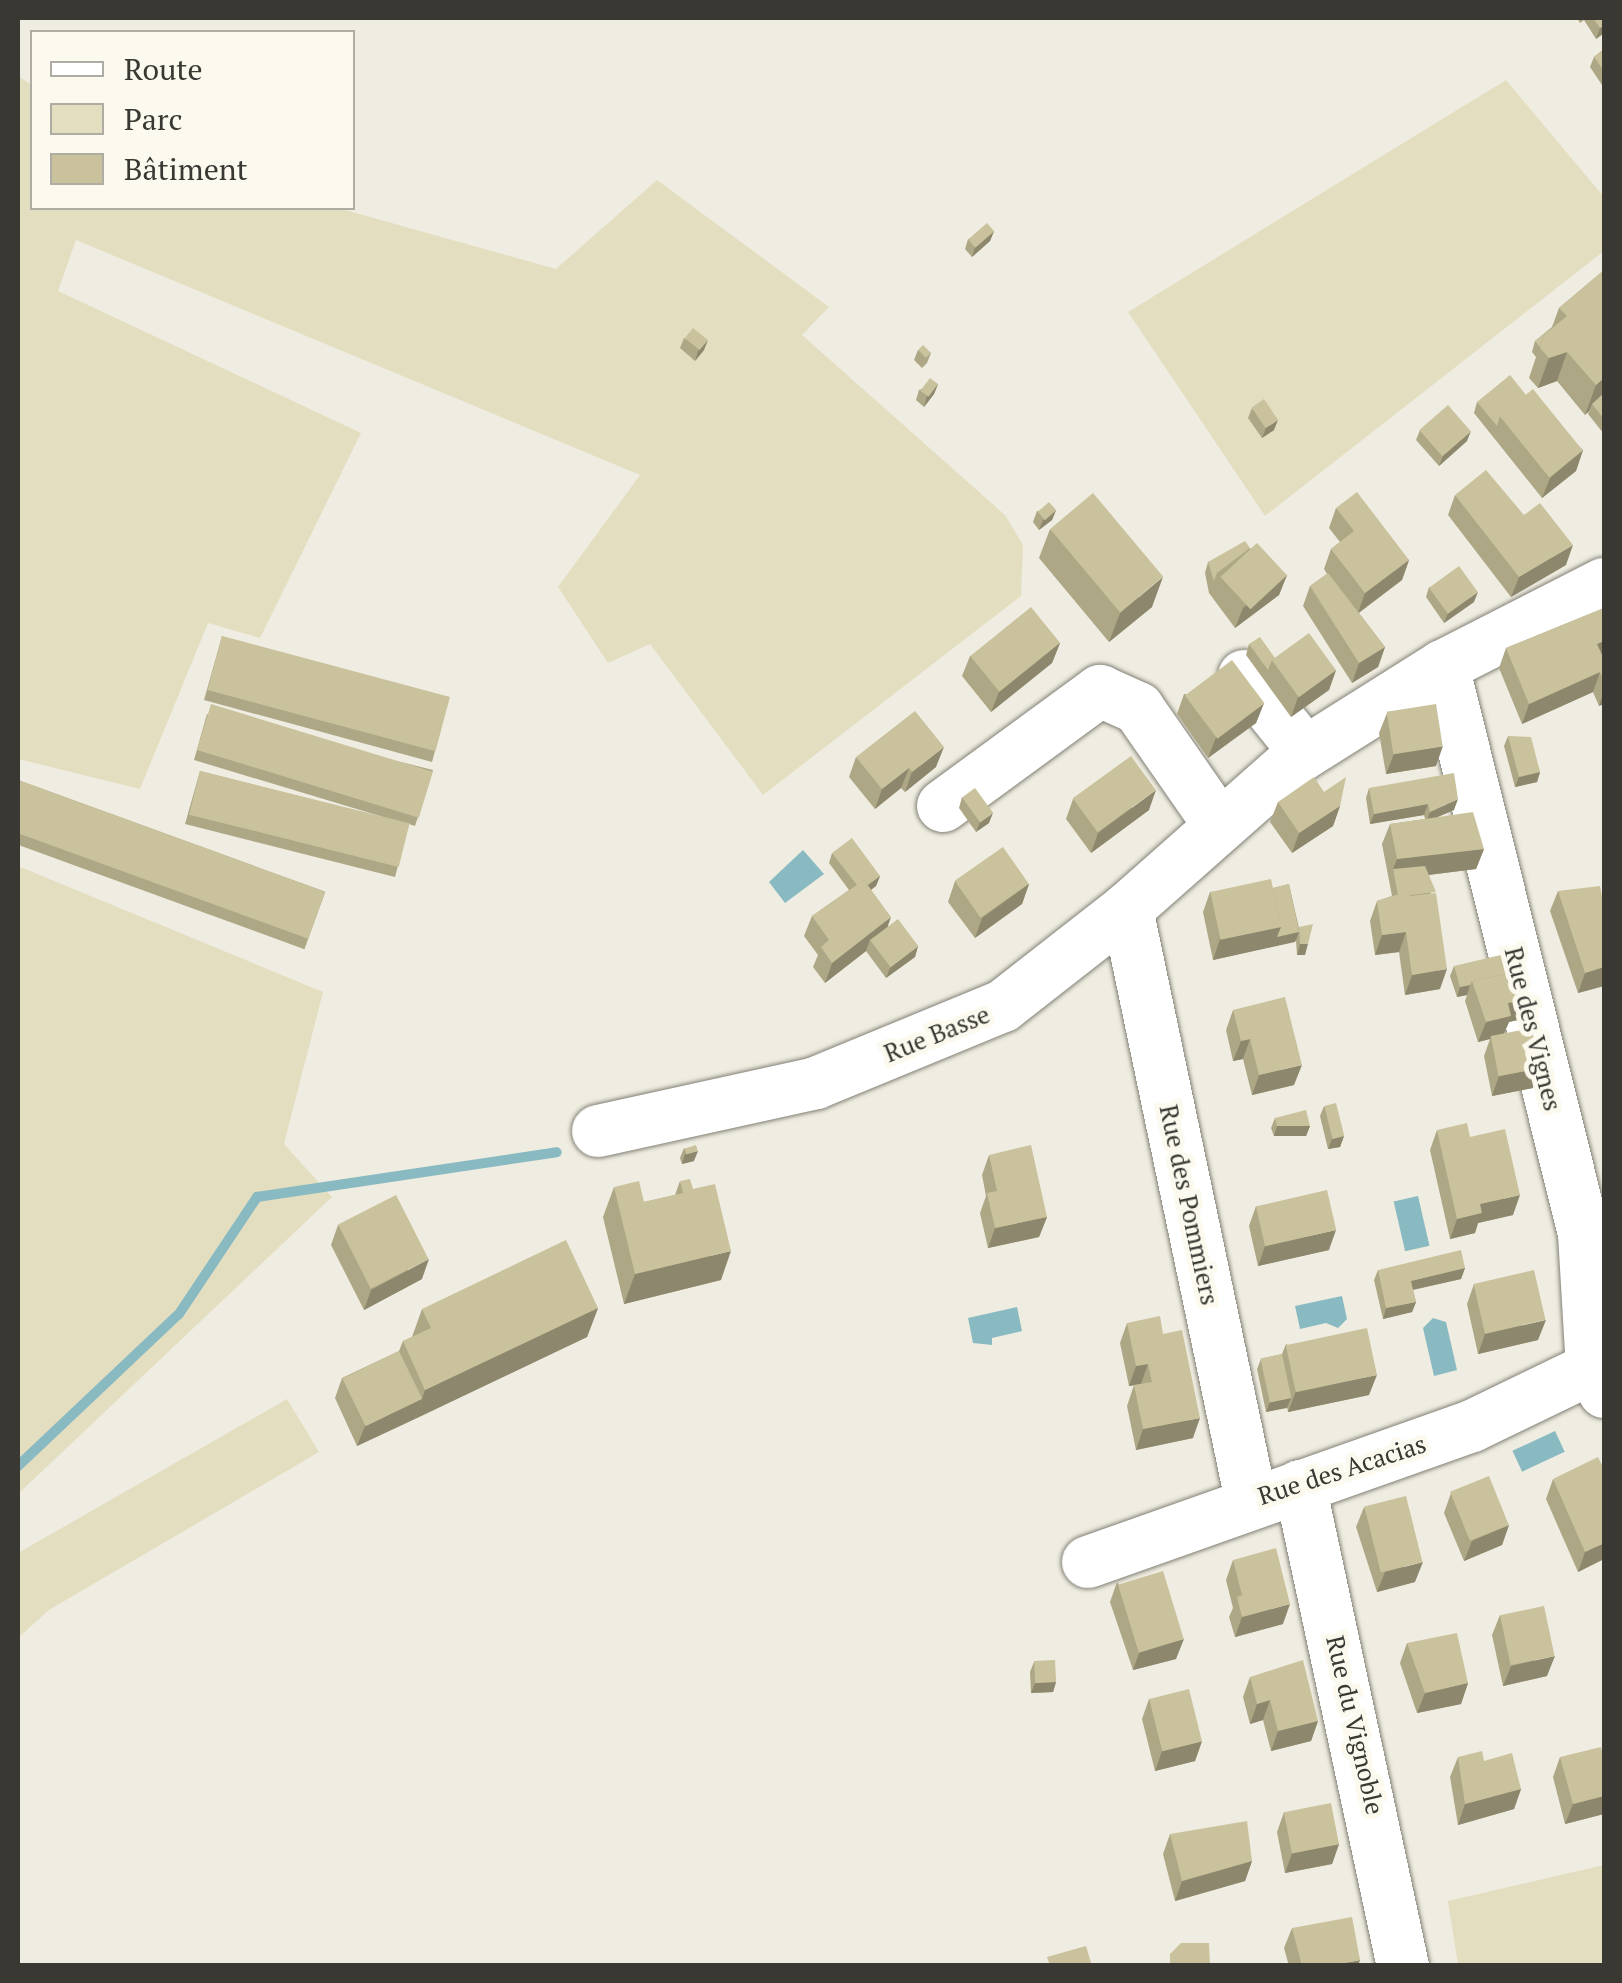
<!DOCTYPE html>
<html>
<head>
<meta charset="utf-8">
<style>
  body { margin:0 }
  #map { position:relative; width:1622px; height:1983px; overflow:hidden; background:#efece1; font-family:"PT Serif",serif }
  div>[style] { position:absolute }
  .green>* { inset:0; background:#e4dec1 }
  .water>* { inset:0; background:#89bac1; transform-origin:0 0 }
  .stream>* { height:10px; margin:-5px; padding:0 5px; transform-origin:5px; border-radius:5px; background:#89bac1 }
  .roads { filter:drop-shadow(0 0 2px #828075) drop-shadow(0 0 2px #828075) }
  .minor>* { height:52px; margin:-26px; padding:0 26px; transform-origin:26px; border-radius:26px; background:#fff }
  .wall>* { inset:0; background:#aea786; transform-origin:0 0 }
  .shaded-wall>* { inset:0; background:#8d886d }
  .building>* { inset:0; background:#cac29c; transform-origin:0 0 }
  span { translate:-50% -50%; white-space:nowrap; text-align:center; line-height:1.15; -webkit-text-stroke:10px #fcfaee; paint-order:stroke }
  .street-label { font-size:25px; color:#393833 }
  .frame { position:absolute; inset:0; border:20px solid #393833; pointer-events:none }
  .legend { position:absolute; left:30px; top:30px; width:325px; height:180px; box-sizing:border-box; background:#fcfaee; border:2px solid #aeaca3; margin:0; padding:12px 18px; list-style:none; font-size:30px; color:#393833 }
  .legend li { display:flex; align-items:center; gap:20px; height:50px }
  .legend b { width:50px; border:2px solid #aeaca3 }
</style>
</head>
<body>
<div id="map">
  <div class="green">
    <i style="clip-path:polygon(18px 76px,32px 85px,32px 208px,338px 208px,556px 269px,657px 180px,829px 307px,802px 335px,1005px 515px,1023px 545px,1021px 596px,763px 795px,650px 644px,608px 663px,558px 587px,640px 475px,76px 240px,58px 291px,361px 433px,260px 638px,208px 623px,140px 789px,18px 759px)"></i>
    <i style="clip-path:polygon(1506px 80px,1604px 197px,1604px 251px,1265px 516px,1128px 312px)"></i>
    <i style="clip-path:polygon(18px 866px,323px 992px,284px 1144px,332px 1197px,18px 1494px)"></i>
    <i style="clip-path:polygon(287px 1399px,319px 1452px,49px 1610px,18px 1638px,18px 1553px)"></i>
    <i style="clip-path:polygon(1604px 1865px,1604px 1965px,1458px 1965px,1448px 1901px)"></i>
  </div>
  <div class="water">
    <i style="clip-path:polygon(803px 850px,824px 874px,785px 903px,769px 882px)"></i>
    <i style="left:1418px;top:1196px;width:51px;height:25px;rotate:77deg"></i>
    <i style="clip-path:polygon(1342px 1296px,1347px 1319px,1338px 1328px,1326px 1323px,1300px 1329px,1295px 1306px)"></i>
    <i style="clip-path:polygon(1017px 1307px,1022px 1331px,992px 1338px,992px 1345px,973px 1343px,968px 1318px)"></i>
    <i style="clip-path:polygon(1433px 1318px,1446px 1322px,1457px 1370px,1434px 1376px,1423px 1328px)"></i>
    <i style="left:1555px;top:1431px;width:23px;height:47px;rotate:65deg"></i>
  </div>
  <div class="stream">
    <i style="left:18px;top:1466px;width:221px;rotate:-43.4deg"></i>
    <i style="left:179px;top:1314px;width:141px;rotate:-56.3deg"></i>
    <i style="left:257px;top:1197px;width:303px;rotate:-8.5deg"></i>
  </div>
  <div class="roads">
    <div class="minor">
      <i style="left:1443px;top:666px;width:585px;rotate:76.06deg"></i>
      <i style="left:1584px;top:1234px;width:134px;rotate:86.6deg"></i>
      <i style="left:1592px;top:1368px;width:27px;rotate:63deg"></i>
      <i style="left:1244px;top:676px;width:97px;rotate:51.2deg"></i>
      <i style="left:943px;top:806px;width:195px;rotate:-36.2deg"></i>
      <i style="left:1100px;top:691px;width:42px;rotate:24.1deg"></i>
      <i style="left:1138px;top:708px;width:144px;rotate:55.2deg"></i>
      <i style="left:1127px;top:909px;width:604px;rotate:78.15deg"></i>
      <i style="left:598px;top:1131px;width:223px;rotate:-12.4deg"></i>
      <i style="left:816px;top:1083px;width:202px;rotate:-22.4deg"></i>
      <i style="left:1003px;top:1006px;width:157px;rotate:-38deg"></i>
      <i style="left:1127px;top:909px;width:231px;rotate:-41.5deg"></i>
      <i style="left:1300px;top:756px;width:169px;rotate:-32.2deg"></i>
      <i style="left:1443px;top:666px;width:181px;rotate:-27deg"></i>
      <i style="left:1300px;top:1486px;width:491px;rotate:77.9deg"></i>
      <i style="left:1088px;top:1562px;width:407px;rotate:-19.5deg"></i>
      <i style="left:1472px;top:1426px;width:133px;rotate:-25.8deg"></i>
    </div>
  </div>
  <div class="wall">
    <i style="clip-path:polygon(1577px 18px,1604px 18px,1604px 33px,1596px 39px,1584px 20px,1580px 23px)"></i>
    <i style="clip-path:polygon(1604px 49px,1604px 88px,1590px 67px,1594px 57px)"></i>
    <i style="clip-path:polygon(994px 231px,990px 241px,972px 257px,965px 249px,968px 239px)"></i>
    <i style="clip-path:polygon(1604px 270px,1604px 434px,1588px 414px,1589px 411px,1585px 415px,1557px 381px,1538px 388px,1529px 378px,1536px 357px,1532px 352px,1535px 341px,1552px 327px,1559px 308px)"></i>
    <i style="clip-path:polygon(684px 338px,704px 350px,695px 361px,680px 348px)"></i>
    <i style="clip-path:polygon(918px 350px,931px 353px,927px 363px,922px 368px,914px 360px)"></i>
    <i style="clip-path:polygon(938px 384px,934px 394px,924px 407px,916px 400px,919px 390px)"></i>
    <i style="clip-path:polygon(1526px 395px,1583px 450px,1576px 471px,1542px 498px,1474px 413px,1477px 402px)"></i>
    <i style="clip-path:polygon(1252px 408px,1274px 430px,1262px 438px,1248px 418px)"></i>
    <i style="clip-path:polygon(1420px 430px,1467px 441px,1439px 466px,1416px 440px)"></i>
    <i style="clip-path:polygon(1455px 495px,1566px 565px,1511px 597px,1448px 515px)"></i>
    <i style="clip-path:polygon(1336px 508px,1409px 560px,1402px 580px,1359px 613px,1385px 647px,1378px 667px,1352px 683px,1303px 606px,1310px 586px,1327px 574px,1324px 569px,1331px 549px,1340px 542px,1329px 528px)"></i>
    <i style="clip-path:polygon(1056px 510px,1052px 520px,1039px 530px,1033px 522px,1037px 511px)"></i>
    <i style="clip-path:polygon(1050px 529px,1152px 607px,1109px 642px,1039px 558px)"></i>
    <i style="clip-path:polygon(1250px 548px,1287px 575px,1279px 595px,1235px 628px,1209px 593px,1205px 573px,1208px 562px)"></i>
    <i style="clip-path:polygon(1429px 587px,1474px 602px,1444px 623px,1426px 597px)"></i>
    <i style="clip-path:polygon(1604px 608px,1604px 704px,1599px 706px,1593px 692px,1522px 724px,1499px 668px,1506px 648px)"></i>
    <i style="clip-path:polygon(222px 636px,435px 751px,432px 762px,204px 700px)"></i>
    <i style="clip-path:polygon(1060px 643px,1052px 663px,991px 712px,962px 676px,970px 656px)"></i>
    <i style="clip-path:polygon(1249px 644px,1275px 658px,1336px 670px,1329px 690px,1291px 717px,1246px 655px)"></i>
    <i style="clip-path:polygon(1184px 694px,1264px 703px,1256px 723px,1208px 758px,1177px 714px)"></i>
    <i style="clip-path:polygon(1387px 713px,1436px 766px,1386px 774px,1379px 733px)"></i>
    <i style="clip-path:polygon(207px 714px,433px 770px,415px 826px,409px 824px,395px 877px,185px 824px,200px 771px,403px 823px,194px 760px)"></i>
    <i style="clip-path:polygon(1508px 736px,1540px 772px,1537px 782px,1515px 787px,1504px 746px)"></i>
    <i style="clip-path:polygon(856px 757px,936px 767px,905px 792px,901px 788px,875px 809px,849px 777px)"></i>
    <i style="left:18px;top:780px;width:327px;height:61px;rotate:20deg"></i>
    <i style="clip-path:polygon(1369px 788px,1454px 810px,1437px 817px,1484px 849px,1476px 869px,1429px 875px,1440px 989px,1405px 995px,1399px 952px,1375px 955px,1370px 921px,1377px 901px,1392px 896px,1382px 844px,1390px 824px,1425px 819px,1424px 815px,1370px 824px,1366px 798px)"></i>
    <i style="clip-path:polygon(1324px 792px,1340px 806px,1333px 826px,1292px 853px,1270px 822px,1278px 802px)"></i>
    <i style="clip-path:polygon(962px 797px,989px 823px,976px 832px,959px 808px)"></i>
    <i style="clip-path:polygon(1073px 799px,1149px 810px,1091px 853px,1066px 819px)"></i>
    <i style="clip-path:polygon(832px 853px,880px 876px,876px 886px,871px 890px,888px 926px,918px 946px,915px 957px,886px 978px,866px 951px,825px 983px,813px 967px,818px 955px,804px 936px,812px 916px,849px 890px,829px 863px)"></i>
    <i style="clip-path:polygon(955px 881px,1029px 884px,1022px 904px,975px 938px,948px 902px)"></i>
    <i style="clip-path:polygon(1289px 884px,1305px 955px,1297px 955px,1296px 941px,1213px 960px,1203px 912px,1210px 892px,1273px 888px)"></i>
    <i style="clip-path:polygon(1558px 891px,1604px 907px,1604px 986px,1578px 993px,1550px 911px)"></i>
    <i style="clip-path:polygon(1454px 966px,1511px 973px,1525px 1000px,1518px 1020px,1509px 1022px,1504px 1033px,1533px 1088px,1492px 1096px,1484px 1056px,1490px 1039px,1478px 1042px,1465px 1001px,1467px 995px,1457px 997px,1450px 976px)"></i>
    <i style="clip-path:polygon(1233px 1010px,1294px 1085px,1252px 1095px,1243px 1059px,1233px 1061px,1226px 1030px)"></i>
    <i style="clip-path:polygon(1324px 1106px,1344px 1136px,1340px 1147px,1328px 1149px,1320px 1116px)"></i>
    <i style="clip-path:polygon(1275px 1118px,1310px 1126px,1306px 1136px,1274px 1136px,1271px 1128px)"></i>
    <i style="clip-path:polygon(1437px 1130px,1470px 1137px,1513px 1215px,1478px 1223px,1475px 1233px,1450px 1239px,1430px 1150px)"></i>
    <i style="clip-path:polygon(684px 1148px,694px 1161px,682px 1164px,680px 1158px)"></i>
    <i style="clip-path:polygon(989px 1155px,1047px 1217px,1039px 1237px,988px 1248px,980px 1213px,986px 1196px,982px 1175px)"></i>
    <i style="clip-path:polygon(680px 1181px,721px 1280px,624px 1304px,603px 1217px,614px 1187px,644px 1202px,675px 1195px)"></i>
    <i style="clip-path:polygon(1256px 1206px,1329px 1250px,1258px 1266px,1249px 1226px)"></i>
    <i style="clip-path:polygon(338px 1225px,422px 1279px,364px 1310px,331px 1245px)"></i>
    <i style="clip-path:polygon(1465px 1268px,1461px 1279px,1413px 1290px,1416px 1302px,1412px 1312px,1383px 1319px,1374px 1280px,1378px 1270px)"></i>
    <i style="clip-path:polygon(1474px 1284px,1538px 1340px,1478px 1354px,1467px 1304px)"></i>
    <i style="clip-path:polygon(598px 1308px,587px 1337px,357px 1446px,335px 1398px,342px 1378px,399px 1351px,403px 1341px,412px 1337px,422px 1309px)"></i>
    <i style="clip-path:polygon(1127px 1323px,1163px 1334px,1193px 1438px,1136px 1450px,1127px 1406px,1134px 1385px,1141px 1384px,1129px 1386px,1120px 1343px)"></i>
    <i style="clip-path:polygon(1286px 1344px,1369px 1395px,1288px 1412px,1287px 1407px,1266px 1412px,1257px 1369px,1261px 1359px,1282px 1354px)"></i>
    <i style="clip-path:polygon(1553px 1479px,1604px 1559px,1578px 1572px,1546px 1499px)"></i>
    <i style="clip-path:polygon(1451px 1493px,1509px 1525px,1502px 1545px,1464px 1561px,1444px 1513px)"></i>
    <i style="clip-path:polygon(1364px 1507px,1415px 1582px,1377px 1592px,1356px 1527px)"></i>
    <i style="clip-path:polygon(1233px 1560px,1283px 1624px,1235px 1637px,1229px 1617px,1233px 1608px,1226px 1580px)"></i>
    <i style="clip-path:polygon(1117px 1582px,1176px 1659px,1133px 1670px,1110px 1602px)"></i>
    <i style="clip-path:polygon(1500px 1615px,1547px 1676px,1503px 1686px,1492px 1635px)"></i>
    <i style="clip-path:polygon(1407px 1643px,1468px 1683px,1461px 1704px,1417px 1713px,1400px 1663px)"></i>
    <i style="clip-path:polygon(1034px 1662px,1056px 1682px,1053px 1692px,1031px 1693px,1030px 1672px)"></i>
    <i style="clip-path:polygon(1250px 1677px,1318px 1721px,1311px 1741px,1271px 1751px,1263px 1720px,1250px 1724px,1243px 1697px)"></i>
    <i style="clip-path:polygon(1149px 1699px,1202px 1741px,1195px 1761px,1155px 1771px,1142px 1719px)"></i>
    <i style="clip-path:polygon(1458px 1757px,1484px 1761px,1521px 1789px,1514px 1809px,1458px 1825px,1450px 1777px)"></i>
    <i style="clip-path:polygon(1560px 1757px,1604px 1759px,1604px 1814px,1565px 1824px,1553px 1777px)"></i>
    <i style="clip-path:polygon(1284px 1812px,1339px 1844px,1332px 1864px,1285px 1873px,1277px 1832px)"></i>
    <i style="clip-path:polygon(1170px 1834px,1252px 1861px,1245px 1881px,1175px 1901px,1163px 1854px)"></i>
    <i style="clip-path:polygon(1292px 1928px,1358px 1966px,1289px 1966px,1284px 1948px)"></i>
  </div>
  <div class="shaded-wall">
    <i style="clip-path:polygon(1604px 26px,1604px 33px,1596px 39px,1600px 28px)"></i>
    <i style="clip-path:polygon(994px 231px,990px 241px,972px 257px,975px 247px)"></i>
    <i style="clip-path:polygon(708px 340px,704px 350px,695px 361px,698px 351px)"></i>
    <i style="clip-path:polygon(1567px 352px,1557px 381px,1538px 388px,1549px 358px)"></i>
    <i style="clip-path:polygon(1604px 378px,1604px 398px,1592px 404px,1589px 411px,1585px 415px,1596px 385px)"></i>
    <i style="clip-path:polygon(938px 384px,934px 394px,924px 407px,927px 396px)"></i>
    <i style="clip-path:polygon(1278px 420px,1274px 430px,1262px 438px,1266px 428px)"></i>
    <i style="clip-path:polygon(1471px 431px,1467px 441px,1439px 466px,1443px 456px)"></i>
    <i style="clip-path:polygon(1583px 450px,1576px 471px,1542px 498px,1550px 478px)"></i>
    <i style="clip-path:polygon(1056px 510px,1052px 520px,1039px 530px,1043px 520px)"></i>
    <i style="clip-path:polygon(1573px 545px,1566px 565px,1511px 597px,1519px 577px)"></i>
    <i style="clip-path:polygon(1409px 560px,1402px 580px,1358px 613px,1365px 593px)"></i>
    <i style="clip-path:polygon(1287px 575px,1279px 595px,1235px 628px,1243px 608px)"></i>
    <i style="clip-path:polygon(1163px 577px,1152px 607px,1109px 642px,1120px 613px)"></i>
    <i style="clip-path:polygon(1478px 592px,1474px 602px,1444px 623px,1448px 613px)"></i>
    <i style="clip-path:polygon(1604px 641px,1604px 658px,1590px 664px,1597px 644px)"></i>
    <i style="clip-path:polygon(1060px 643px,1052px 663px,991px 712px,999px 692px)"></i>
    <i style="clip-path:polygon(1385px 647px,1378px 667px,1352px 683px,1359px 663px)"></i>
    <i style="clip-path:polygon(1336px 670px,1329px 690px,1291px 717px,1298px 697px)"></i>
    <i style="clip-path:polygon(1600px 672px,1593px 692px,1522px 724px,1529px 704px)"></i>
    <i style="clip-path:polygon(1604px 691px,1604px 704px,1599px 706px)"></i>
    <i style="clip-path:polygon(1264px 703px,1256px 723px,1208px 758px,1216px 737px)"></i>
    <i style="clip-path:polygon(1443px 746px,1436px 766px,1386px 774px,1394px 754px)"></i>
    <i style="clip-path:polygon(944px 747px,936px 767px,905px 792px,912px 772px)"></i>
    <i style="clip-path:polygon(909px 768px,901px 788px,875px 809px,882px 789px)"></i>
    <i style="clip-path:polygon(1540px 772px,1537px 782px,1515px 787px,1519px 777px)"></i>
    <i style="clip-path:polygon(1156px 790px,1149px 810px,1091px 853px,1098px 833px)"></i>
    <i style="clip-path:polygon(1458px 799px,1454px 810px,1426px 822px,1430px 812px)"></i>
    <i style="clip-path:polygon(1428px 804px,1424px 815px,1370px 824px,1374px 814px)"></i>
    <i style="clip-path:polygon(1340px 806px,1333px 826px,1292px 853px,1299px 833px)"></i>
    <i style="clip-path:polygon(993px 813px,989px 823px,976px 832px,980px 822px)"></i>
    <i style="clip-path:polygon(1484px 849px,1476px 869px,1395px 879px,1393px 869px,1389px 879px,1397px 859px)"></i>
    <i style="clip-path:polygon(880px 876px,876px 886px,857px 900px,860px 890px)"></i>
    <i style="clip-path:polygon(1029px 884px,1022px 904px,975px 938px,982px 918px)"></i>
    <i style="clip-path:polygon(891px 917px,884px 937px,870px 940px,866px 951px,825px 983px,832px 963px)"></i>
    <i style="clip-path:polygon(1281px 927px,1299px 932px,1295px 942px,1213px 960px,1220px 939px)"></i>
    <i style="clip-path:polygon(1406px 932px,1399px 952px,1375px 955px,1382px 935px)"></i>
    <i style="clip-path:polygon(1300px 944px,1308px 944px,1305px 955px,1297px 955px)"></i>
    <i style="clip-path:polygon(918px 946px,915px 957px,886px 978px,890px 968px)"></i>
    <i style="clip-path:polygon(1604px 967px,1604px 986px,1578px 993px,1585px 973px)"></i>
    <i style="clip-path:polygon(1447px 969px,1440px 989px,1405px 995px,1412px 975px)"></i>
    <i style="clip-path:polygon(1470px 985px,1467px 995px,1457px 997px,1460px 987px)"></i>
    <i style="clip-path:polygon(1525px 1000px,1518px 1020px,1509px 1022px,1503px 1036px,1491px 1036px,1490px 1039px,1478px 1042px,1486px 1022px,1508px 1003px)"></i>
    <i style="clip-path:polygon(1250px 1039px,1243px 1059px,1233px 1061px,1241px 1041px)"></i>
    <i style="clip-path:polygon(1302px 1065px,1294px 1085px,1252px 1095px,1259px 1075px)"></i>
    <i style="clip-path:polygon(1540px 1068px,1533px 1088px,1492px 1096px,1499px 1076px)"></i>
    <i style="clip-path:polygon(1277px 1126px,1310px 1126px,1306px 1136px,1274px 1136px)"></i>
    <i style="clip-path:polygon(1344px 1136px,1340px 1147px,1328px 1149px,1332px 1139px)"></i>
    <i style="clip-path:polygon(698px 1151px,694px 1161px,682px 1164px,685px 1154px)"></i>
    <i style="clip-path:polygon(1520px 1195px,1513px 1215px,1478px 1223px,1475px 1233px,1450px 1239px,1457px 1219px,1480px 1204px)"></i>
    <i style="clip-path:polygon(1047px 1217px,1039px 1237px,988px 1248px,995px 1228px)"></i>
    <i style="clip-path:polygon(1336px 1230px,1329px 1250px,1258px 1266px,1265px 1246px)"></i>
    <i style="clip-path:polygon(731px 1251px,721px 1280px,624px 1304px,635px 1274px)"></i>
    <i style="clip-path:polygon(429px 1259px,422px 1279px,364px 1310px,371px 1290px)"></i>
    <i style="clip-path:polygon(1465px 1268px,1461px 1279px,1407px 1291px,1411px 1281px)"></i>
    <i style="clip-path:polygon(1416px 1302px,1412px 1312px,1383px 1319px,1386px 1308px)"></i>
    <i style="clip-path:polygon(598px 1308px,587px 1337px,415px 1419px,425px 1390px)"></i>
    <i style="clip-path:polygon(1546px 1320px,1538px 1340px,1478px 1354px,1485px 1334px)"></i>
    <i style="clip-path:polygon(1148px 1364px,1141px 1384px,1129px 1386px,1136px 1366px)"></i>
    <i style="clip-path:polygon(1377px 1375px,1369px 1395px,1288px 1412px,1296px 1391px)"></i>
    <i style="clip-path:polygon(1291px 1398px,1287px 1408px,1266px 1412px,1270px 1402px)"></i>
    <i style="clip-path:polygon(422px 1399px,415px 1419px,357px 1446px,365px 1426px)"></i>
    <i style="clip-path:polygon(1200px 1418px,1193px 1438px,1136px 1450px,1143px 1429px)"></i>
    <i style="clip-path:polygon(1509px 1525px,1502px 1545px,1464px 1561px,1472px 1541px)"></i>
    <i style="clip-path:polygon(1604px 1543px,1604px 1559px,1578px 1572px,1585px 1552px)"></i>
    <i style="clip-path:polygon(1423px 1562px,1415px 1582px,1377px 1592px,1385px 1572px)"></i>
    <i style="clip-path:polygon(1290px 1604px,1283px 1624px,1235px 1637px,1242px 1617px)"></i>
    <i style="clip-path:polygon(1184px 1639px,1176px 1659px,1133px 1670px,1140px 1650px)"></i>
    <i style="clip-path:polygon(1555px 1656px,1547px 1676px,1503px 1686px,1511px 1666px)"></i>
    <i style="clip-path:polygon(1056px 1682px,1053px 1692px,1031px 1693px,1035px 1683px)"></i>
    <i style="clip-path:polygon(1468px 1683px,1461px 1704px,1417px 1713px,1425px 1693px)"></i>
    <i style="clip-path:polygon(1270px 1700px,1263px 1720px,1250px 1724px,1257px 1704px)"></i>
    <i style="clip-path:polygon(1318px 1721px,1311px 1741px,1271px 1751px,1278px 1731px)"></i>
    <i style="clip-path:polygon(1202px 1741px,1195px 1761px,1155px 1771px,1162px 1751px)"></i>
    <i style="clip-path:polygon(1521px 1789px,1514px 1809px,1458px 1825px,1465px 1804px)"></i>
    <i style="clip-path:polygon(1604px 1796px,1604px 1814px,1565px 1824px,1573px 1804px)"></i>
    <i style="clip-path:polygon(1339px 1844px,1332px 1864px,1285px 1873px,1292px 1853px)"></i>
    <i style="clip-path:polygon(1252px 1861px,1245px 1881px,1175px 1901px,1182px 1881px)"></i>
    <i style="clip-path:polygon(1360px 1960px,1358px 1966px,1344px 1966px,1345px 1963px)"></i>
  </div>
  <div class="building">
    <i style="clip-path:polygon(1593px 18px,1604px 18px,1604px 26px,1600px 28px)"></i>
    <i style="clip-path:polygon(1604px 49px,1604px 66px,1603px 70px,1594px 57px)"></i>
    <i style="left:987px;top:223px;width:11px;height:25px;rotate:49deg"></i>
    <i style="clip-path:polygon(1604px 270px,1604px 378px,1596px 385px,1567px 352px,1549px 358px,1540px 348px,1544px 335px,1567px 316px,1559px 308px)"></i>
    <i style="clip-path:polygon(1552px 327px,1544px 335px,1540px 347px,1535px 341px)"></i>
    <i style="left:693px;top:328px;width:19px;height:13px;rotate:39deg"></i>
    <i style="left:923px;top:345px;width:11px;height:7px;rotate:45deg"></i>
    <i style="clip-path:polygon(1510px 375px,1526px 395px,1500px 416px,1497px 426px,1477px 402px)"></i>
    <i style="left:930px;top:378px;width:10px;height:16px;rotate:37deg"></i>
    <i style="left:1533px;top:389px;width:79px;height:43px;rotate:51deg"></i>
    <i style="clip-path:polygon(1604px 393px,1604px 419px,1592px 404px)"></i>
    <i style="left:1264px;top:399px;width:25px;height:15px;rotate:56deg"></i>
    <i style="left:1448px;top:405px;width:35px;height:38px;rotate:49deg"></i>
    <i style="clip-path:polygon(1486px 470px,1524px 515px,1540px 503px,1573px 545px,1519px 577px,1455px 495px)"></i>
    <i style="clip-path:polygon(1357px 492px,1409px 560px,1365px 593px,1331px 549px,1354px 531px,1336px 508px)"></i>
    <i style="left:1093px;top:493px;width:109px;height:56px;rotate:50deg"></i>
    <i style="left:1049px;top:502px;width:11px;height:15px;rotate:49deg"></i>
    <i style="clip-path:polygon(1245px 541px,1250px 548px,1217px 573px,1214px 581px,1208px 562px)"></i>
    <i style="left:1257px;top:543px;width:44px;height:50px;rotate:47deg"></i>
    <i style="left:1459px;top:566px;width:32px;height:37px;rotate:54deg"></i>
    <i style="clip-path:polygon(1328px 573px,1385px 647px,1359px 663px,1310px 586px)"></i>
    <i style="left:1031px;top:607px;width:46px;height:78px;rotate:51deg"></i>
    <i style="clip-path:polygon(1604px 608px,1604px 641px,1597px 644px,1603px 657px,1604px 657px,1604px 682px,1600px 672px,1529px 704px,1506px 648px)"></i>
    <i style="left:1309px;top:633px;width:46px;height:46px;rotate:54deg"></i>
    <i style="left:222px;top:636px;width:236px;height:56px;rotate:15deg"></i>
    <i style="clip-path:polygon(1260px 637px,1275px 658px,1272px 660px,1268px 670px,1249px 644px)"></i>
    <i style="left:1232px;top:660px;width:54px;height:59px;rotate:53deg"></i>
    <i style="left:211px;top:704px;width:232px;height:48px;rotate:17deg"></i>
    <i style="left:1436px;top:704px;width:43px;height:50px;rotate:81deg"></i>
    <i style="clip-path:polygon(915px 711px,944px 747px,912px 772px,909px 768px,882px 789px,856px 757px)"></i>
    <i style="clip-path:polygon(1508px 736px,1531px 737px,1540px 772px,1519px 777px)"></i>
    <i style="left:1131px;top:756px;width:42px;height:72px;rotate:54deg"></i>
    <i style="left:200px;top:771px;width:216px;height:45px;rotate:14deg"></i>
    <i style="clip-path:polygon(1454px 773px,1458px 799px,1430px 812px,1428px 804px,1374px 814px,1369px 788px)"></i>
    <i style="clip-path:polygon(1314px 777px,1324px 792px,1346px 777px,1340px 806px,1299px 833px,1278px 802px)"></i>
    <i style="left:18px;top:780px;width:327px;height:50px;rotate:20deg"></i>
    <i style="left:975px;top:788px;width:31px;height:16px;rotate:54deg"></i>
    <i style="clip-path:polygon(1473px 812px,1484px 849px,1397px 859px,1390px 824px)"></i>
    <i style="clip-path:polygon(852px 838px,880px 876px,868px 885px,864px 880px,857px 885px,832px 853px)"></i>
    <i style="left:1003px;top:847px;width:45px;height:59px;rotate:55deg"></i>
    <i style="clip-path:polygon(1425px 866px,1436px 892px,1410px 895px,1409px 891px,1398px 895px,1393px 869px)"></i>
    <i style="left:1271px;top:879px;width:49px;height:62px;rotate:78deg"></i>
    <i style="clip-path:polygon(864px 880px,891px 917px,832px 963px,821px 947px,829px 940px,812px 916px)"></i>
    <i style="clip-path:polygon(1289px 884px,1299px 932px,1277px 937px,1281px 927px,1273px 888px)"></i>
    <i style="clip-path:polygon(1600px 886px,1604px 907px,1604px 967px,1585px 973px,1558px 891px)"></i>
    <i style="clip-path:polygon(1409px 891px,1410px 896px,1436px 893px,1447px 969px,1412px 975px,1406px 932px,1382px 935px,1377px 901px)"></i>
    <i style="left:898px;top:919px;width:34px;height:35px;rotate:53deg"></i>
    <i style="clip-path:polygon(1313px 924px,1308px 944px,1300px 944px,1299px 927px)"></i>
    <i style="clip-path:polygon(1505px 954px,1511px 973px,1472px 981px,1470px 985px,1460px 987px,1454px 966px)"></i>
    <i style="clip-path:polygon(1517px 972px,1525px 1000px,1508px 1003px,1511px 1016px,1486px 1022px,1472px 981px)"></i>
    <i style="clip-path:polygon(1285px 997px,1302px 1065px,1259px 1075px,1250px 1039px,1241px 1041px,1233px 1010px)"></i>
    <i style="left:1532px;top:1028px;width:41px;height:42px;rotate:79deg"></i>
    <i style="left:1336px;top:1103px;width:34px;height:12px;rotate:76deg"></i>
    <i style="clip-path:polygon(1306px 1110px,1310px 1126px,1277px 1126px,1275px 1118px)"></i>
    <i style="clip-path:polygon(1467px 1123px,1470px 1137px,1505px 1129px,1520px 1195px,1480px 1204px,1482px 1213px,1457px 1219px,1437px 1130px)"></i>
    <i style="left:696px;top:1145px;width:6px;height:12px;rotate:72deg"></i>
    <i style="clip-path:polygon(1031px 1145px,1047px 1217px,995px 1228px,987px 1193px,997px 1191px,989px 1155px)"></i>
    <i style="clip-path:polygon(690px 1179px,693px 1189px,715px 1184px,731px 1251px,635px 1274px,614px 1187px,639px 1181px,644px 1202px,683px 1193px,680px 1181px)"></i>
    <i style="left:1327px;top:1190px;width:41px;height:73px;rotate:77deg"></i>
    <i style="left:396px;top:1195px;width:72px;height:65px;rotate:63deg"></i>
    <i style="clip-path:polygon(566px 1240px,598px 1308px,425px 1390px,403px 1341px,431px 1328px,422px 1309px)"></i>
    <i style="clip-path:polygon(1461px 1250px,1465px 1268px,1411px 1281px,1416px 1302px,1386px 1308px,1378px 1270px)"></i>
    <i style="left:1534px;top:1270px;width:51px;height:62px;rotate:77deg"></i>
    <i style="clip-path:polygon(1160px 1316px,1163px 1334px,1182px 1330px,1200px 1418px,1143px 1429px,1134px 1385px,1152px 1382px,1148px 1364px,1136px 1366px,1127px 1323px)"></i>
    <i style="left:1367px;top:1328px;width:48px;height:83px;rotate:78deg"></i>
    <i style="left:399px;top:1351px;width:53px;height:63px;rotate:64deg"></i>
    <i style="left:1282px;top:1354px;width:45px;height:22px;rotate:78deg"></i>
    <i style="clip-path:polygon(1598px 1457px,1604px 1469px,1604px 1543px,1585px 1552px,1553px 1479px)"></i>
    <i style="left:1489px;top:1476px;width:53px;height:42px;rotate:68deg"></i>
    <i style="left:1406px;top:1496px;width:68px;height:43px;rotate:76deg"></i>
    <i style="clip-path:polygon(1276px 1548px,1290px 1604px,1242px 1617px,1237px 1597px,1242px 1595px,1233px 1560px)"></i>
    <i style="left:1163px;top:1571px;width:71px;height:47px;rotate:73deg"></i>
    <i style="left:1544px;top:1606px;width:51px;height:45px;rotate:78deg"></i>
    <i style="clip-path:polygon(1457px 1633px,1468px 1683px,1425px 1693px,1407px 1643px)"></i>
    <i style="left:1055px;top:1660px;width:22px;height:21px;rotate:87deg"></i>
    <i style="clip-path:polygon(1303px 1660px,1318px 1721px,1278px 1731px,1270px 1700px,1257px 1704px,1250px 1677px)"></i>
    <i style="left:1189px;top:1689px;width:54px;height:41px;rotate:76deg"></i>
    <i style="clip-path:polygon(1601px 1747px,1604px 1759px,1604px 1796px,1573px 1804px,1560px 1757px)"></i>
    <i style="clip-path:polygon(1482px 1751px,1484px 1761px,1512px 1753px,1521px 1789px,1465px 1804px,1458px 1757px)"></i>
    <i style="left:1331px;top:1803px;width:42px;height:48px;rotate:79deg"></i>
    <i style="clip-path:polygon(1247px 1821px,1252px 1861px,1182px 1881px,1170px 1834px)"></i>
    <i style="clip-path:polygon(1352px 1917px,1360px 1960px,1345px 1963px,1345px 1966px,1302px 1966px,1292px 1928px)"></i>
    <i style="clip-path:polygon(1181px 1943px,1209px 1943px,1210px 1966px,1170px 1966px,1170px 1954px)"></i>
    <i style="clip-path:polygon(1086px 1946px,1092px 1966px,1050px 1966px,1047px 1957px)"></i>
  </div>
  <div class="street-label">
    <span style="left:1533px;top:1029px;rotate:76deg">Rue des Vignes</span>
    <span style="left:937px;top:1034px;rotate:-22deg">Rue Basse</span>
    <span style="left:1189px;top:1205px;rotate:78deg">Rue des Pommiers</span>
    <span style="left:1342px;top:1470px;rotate:-18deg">Rue des Acacias</span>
    <span style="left:1355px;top:1725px;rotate:77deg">Rue du Vignoble</span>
  </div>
  <div class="frame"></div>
  <ul class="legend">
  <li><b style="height:12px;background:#fff"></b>Route</li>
  <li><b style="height:28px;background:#e4dec1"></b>Parc</li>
  <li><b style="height:28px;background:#cac29c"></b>Bâtiment</li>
  </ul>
</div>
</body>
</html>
